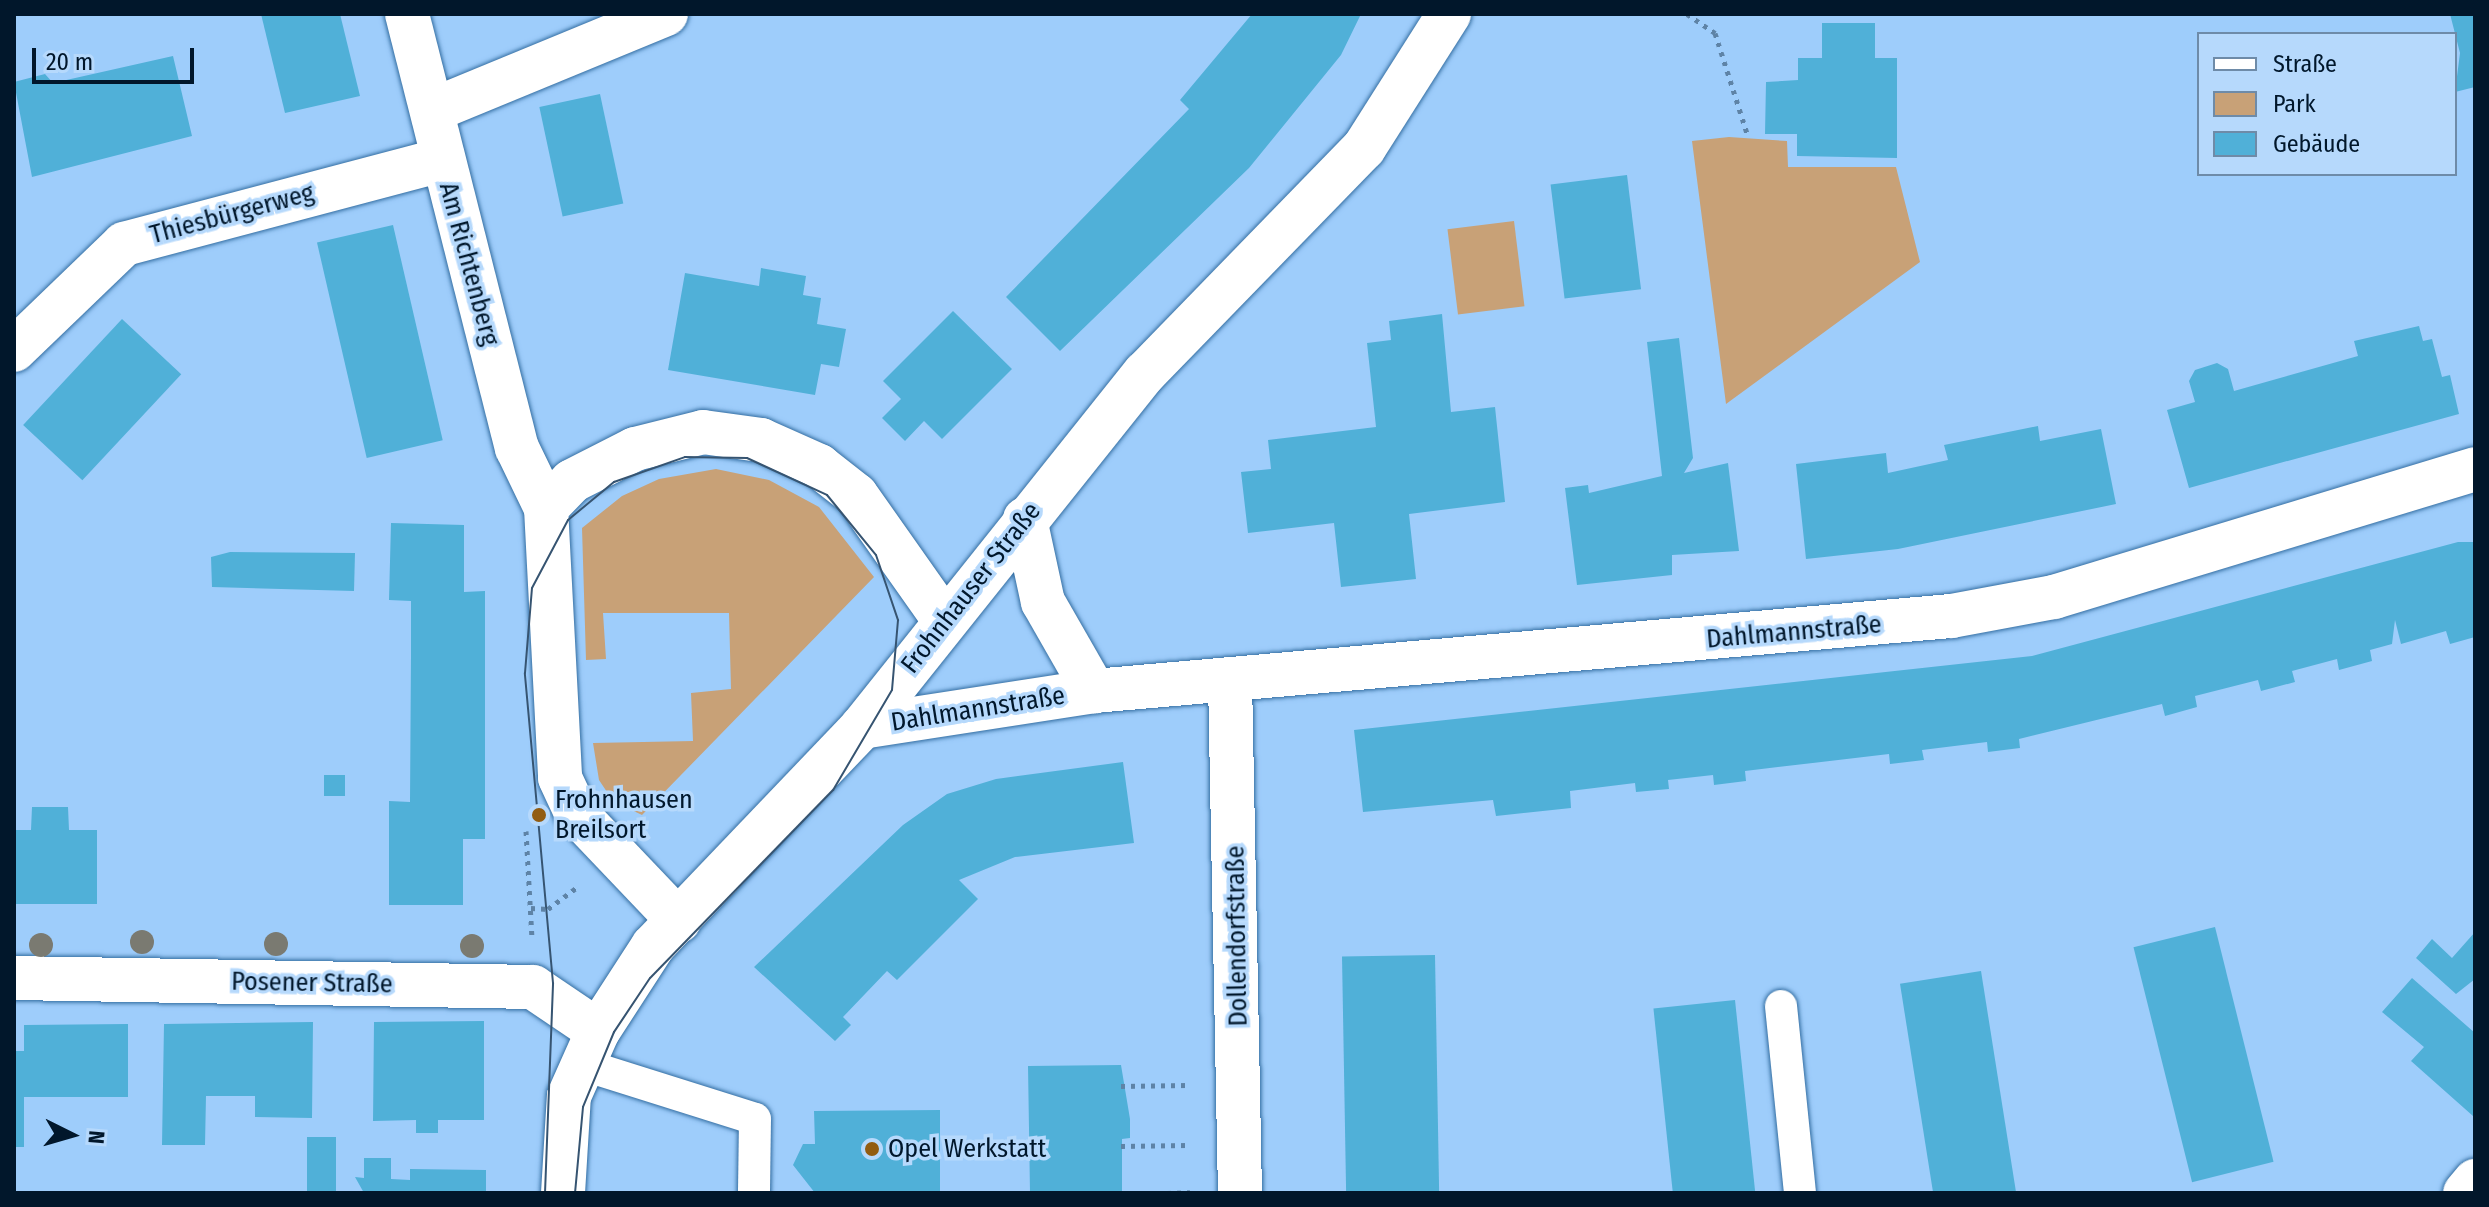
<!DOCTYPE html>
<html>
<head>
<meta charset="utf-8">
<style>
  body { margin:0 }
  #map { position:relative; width:2489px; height:1207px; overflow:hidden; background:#9ecdfb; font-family:"Fira Sans Condensed",sans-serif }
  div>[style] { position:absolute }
  .green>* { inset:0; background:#c8a177; transform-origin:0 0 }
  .building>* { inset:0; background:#50b0d8; transform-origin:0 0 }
  .path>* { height:5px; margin-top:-2.5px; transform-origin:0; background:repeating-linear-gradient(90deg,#5e83a6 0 4px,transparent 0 10px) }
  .roads { filter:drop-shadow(0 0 2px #346ea2) drop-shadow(0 0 2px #346ea2) }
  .service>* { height:32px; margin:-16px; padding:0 16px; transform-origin:16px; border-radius:16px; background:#fff }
  .minor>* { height:44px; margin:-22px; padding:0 22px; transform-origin:22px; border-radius:22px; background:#fff }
  .secondary>* { height:44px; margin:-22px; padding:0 22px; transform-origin:22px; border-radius:22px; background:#fff }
  .tram>* { height:2px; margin:-1px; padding:0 1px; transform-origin:1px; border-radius:1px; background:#365471 }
  .trees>* { width:24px; height:24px; margin:-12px; border-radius:50%; background:#7a7a71 }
  .dots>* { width:22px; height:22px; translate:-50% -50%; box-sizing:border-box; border:4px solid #b6d9fc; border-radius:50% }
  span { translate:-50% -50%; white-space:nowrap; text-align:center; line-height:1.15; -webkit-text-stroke:7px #b6d9fc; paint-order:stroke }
  .street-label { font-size:26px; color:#01172b }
  .poi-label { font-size:26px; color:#01172b }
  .left { translate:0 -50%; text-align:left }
  .frame { position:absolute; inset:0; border:16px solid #01172b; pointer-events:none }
  .legend { position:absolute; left:2197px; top:32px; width:260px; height:144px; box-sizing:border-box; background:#b6d9fc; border:2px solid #6e8ba8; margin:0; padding:10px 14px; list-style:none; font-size:24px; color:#01172b }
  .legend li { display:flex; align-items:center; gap:16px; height:40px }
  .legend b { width:40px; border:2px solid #6e8ba8 }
  .north { position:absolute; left:32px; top:1095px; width:80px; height:80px; -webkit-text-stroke:6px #b6d9fc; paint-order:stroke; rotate:95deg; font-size:22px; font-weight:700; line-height:32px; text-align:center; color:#01172b }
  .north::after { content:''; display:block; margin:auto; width:28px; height:36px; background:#01172b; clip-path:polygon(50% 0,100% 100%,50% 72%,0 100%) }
  .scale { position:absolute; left:32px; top:48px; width:162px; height:36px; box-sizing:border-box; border:4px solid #01172b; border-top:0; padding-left:10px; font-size:24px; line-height:28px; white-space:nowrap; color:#01172b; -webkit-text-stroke:6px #b6d9fc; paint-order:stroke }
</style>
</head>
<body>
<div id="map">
  <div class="green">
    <i style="clip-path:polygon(1729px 137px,1787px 141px,1788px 167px,1896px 167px,1920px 262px,1726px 404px,1692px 141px)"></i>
    <i style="left:1514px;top:221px;width:86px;height:67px;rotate:83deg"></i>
    <i style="clip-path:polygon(716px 469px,769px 480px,819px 507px,874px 577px,642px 815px,613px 801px,599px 780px,593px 743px,693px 741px,691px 693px,731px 689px,729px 613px,603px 613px,606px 659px,586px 660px,582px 528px,622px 496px,659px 479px)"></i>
  </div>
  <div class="building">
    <i style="clip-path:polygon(261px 14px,340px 14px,360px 96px,285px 113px)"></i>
    <i style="clip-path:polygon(1252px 14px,1361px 14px,1341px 55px,1249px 168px,1060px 351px,1006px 297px,1189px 109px,1180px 100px)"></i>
    <i style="clip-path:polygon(2450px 14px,2475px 14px,2475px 87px,2455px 92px,2460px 53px)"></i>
    <i style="clip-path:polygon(1822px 23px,1875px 23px,1875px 58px,1897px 58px,1897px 158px,1797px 156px,1797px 134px,1765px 134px,1766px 82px,1798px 80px,1798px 58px,1822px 58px)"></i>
    <i style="clip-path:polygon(173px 56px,192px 136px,32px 177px,14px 82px,45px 74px,53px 83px)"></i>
    <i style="left:600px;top:94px;width:112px;height:62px;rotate:78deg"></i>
    <i style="left:1627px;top:175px;width:115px;height:77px;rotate:83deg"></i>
    <i style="left:393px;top:225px;width:221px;height:78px;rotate:77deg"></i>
    <i style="clip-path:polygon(761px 268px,806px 276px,803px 295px,821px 298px,817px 324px,846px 329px,839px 367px,821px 364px,815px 395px,668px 370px,685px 273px,759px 286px)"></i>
    <i style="clip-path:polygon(953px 311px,1012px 369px,942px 439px,924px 421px,905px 441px,882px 418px,901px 399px,883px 381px)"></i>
    <i style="clip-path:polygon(1442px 314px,1451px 412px,1495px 407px,1505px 502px,1409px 514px,1416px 579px,1341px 587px,1334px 523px,1248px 533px,1241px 472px,1271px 469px,1268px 440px,1376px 427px,1367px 343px,1391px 340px,1389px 321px)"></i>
    <i style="left:122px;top:319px;width:81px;height:145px;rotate:43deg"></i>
    <i style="clip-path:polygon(2419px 326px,2423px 341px,2432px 339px,2442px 377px,2450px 375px,2459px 414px,2189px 488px,2167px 410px,2195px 402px,2189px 381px,2195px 370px,2217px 363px,2228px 369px,2234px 391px,2358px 356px,2354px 341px)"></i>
    <i style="clip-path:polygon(1679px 338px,1693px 458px,1684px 473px,1728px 463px,1739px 551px,1672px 555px,1672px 575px,1577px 585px,1565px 488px,1588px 485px,1589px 493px,1662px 476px,1647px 342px)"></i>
    <i style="clip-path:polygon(2038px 426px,2040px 441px,2101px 429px,2116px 504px,1898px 549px,1806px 559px,1796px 464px,1886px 453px,1888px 473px,1948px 460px,1944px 445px)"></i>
    <i style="clip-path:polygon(391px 523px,464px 525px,464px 592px,485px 591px,485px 839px,463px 839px,463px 905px,389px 905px,389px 801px,410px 802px,411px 654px,411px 601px,389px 600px)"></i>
    <i style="clip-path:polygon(2458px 542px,2475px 542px,2475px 637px,2450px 644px,2446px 631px,2401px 644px,2395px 620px,2392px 644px,2370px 650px,2372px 661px,2339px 670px,2337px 659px,2292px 671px,2295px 682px,2261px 691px,2258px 680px,2195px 696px,2197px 707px,2165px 716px,2162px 704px,2019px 739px,2020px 748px,1988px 752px,1987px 742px,1922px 750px,1924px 760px,1890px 764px,1889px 754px,1745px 771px,1746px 781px,1714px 785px,1713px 775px,1668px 780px,1669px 789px,1636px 792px,1635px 783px,1570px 791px,1571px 808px,1496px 816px,1493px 800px,1363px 812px,1354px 730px,2032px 656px)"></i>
    <i style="clip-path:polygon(230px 552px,355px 553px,354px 591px,212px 587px,211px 557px)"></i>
    <i style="clip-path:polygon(1123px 762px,1134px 843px,1015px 857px,959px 880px,978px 899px,897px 980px,887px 971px,843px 1017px,851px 1025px,835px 1041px,754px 967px,903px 825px,947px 794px,996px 779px)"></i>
    <i style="left:324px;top:775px;width:21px;height:21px"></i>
    <i style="clip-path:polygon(32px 807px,68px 807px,69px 830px,97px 830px,97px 904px,14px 904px,14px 830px,31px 830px)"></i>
    <i style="left:2215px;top:927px;width:242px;height:84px;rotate:76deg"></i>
    <i style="clip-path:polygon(2475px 932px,2475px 979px,2456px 994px,2416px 958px,2432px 939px,2452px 958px)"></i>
    <i style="left:1435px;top:955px;width:238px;height:93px;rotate:89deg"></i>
    <i style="left:1981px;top:971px;width:225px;height:82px;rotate:81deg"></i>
    <i style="clip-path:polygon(2412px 978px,2475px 1033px,2473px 1116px,2411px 1061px,2424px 1047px,2382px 1012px)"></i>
    <i style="left:1735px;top:1000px;width:194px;height:82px;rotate:84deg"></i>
    <i style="clip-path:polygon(484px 1021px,484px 1120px,438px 1120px,438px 1133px,416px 1133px,416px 1120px,373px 1121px,374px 1022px)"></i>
    <i style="clip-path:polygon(313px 1022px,312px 1118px,255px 1117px,255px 1096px,206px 1096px,205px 1145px,162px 1145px,164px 1024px)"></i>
    <i style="clip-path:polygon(128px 1024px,128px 1097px,24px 1097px,24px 1147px,14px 1147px,14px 1051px,24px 1051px,24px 1025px)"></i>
    <i style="clip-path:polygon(1121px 1065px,1130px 1119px,1130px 1138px,1122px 1139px,1122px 1193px,1030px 1193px,1028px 1066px)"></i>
    <i style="clip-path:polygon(940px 1110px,940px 1193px,815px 1193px,793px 1165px,803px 1144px,815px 1144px,814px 1111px)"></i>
    <i style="left:307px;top:1137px;width:29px;height:55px"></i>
    <i style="clip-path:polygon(364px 1158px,391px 1158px,391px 1179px,410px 1180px,410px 1169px,486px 1170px,486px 1193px,364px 1193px,355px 1177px,364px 1178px)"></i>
  </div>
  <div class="path">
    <i style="left:1687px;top:14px;width:34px;rotate:34deg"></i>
    <i style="left:1715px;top:33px;width:105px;rotate:72.3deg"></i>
    <i style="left:526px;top:831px;width:106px;rotate:86.8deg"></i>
    <i style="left:531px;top:908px;width:17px;rotate:3deg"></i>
    <i style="left:548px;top:909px;width:38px;rotate:-37deg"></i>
    <i style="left:1121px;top:1086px;width:67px;rotate:-0.9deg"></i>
    <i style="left:1121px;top:1146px;width:67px;rotate:-0.9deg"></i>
    <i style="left:1167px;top:1193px;width:23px;rotate:-2deg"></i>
  </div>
  <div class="roads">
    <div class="service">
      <i style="left:1781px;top:1006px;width:188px;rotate:84.2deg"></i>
      <i style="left:581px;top:1064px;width:182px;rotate:17.5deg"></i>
      <i style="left:755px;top:1119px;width:74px;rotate:90.8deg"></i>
    </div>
    <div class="minor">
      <i style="left:407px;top:14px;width:448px;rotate:75.8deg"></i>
      <i style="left:517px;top:448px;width:67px;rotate:64.2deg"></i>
      <i style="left:546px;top:508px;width:270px;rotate:87deg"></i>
      <i style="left:560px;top:778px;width:38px;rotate:65deg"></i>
      <i style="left:576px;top:813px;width:149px;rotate:46.4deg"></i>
      <i style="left:433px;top:110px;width:252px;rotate:-22.4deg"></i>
      <i style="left:14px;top:350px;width:153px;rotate:-43.9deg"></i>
      <i style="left:124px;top:244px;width:329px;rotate:-14.8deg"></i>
      <i style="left:546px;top:508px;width:37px;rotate:-46deg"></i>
      <i style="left:572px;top:481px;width:71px;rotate:-26.9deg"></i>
      <i style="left:635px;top:449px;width:70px;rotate:-14deg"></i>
      <i style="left:703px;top:432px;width:59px;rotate:7.9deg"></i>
      <i style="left:761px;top:440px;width:64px;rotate:24.1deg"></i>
      <i style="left:819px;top:466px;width:47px;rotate:38.1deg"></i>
      <i style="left:856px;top:495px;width:154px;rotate:54.8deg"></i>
      <i style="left:1025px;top:519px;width:85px;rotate:77.8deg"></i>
      <i style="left:1043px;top:602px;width:103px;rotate:60.2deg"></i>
      <i style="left:1230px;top:679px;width:514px;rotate:88.89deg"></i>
      <i style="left:862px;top:727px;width:235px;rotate:-8.8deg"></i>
      <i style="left:1094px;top:691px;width:860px;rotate:-5deg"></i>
      <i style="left:1951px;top:616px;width:105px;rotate:-10.5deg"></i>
      <i style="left:2054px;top:597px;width:440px;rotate:-16.9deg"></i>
      <i style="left:14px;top:978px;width:519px;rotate:0.99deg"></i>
      <i style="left:533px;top:987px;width:78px;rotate:34.1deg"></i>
      <i style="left:2465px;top:1193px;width:16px;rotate:-50deg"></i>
    </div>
    <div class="secondary">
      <i style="left:563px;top:1193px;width:97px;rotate:-86.5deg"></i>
      <i style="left:569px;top:1096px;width:71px;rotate:-66deg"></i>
      <i style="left:598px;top:1031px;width:101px;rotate:-57.1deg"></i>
      <i style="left:653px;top:946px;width:303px;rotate:-46.3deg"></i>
      <i style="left:862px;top:727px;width:453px;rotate:-51.4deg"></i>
      <i style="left:1145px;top:373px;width:314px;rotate:-45.8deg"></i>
      <i style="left:1364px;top:148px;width:159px;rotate:-57.6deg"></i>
    </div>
  </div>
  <div class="tram">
    <i style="left:545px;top:1193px;width:210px;rotate:-87.8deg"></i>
    <i style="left:553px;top:983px;width:311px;rotate:-95.2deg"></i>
    <i style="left:525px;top:673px;width:85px;rotate:-85.3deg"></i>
    <i style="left:532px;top:588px;width:77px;rotate:-62.1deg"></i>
    <i style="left:568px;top:520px;width:60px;rotate:-39.6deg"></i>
    <i style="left:614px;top:482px;width:75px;rotate:-19.4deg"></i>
    <i style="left:685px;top:457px;width:62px;rotate:0.9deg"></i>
    <i style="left:747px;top:458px;width:88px;rotate:24.8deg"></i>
    <i style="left:827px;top:495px;width:77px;rotate:50.8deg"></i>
    <i style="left:876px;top:555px;width:69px;rotate:71.3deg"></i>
    <i style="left:898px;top:620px;width:70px;rotate:94.9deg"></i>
    <i style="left:892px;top:690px;width:116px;rotate:120.5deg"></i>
    <i style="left:833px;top:790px;width:262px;rotate:134.2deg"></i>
    <i style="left:650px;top:978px;width:65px;rotate:123.7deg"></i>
    <i style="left:614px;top:1032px;width:81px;rotate:112.5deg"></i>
    <i style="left:583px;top:1107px;width:86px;rotate:95.3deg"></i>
  </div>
  <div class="trees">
    <i style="left:142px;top:942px"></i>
    <i style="left:276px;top:944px"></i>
    <i style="left:41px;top:945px"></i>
    <i style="left:472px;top:946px"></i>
  </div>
  <div class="dots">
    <i style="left:539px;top:815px;background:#925c11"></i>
    <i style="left:872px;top:1149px;background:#925c11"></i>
  </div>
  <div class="street-label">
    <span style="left:232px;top:214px;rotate:-15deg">Thiesbürgerweg</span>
    <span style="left:469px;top:264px;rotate:75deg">Am Richtenberg</span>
    <span style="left:971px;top:588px;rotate:-52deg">Frohnhauser Straße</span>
    <span style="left:1794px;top:632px;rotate:-5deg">Dahlmannstraße</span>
    <span style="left:978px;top:709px;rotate:-9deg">Dahlmannstraße</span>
    <span style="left:1237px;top:936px;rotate:-91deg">Dollendorfstraße</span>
    <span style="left:312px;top:983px;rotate:1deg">Posener Straße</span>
  </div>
  <div class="poi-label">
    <span class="left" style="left:555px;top:815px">Frohnhausen<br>Breilsort</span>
    <span class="left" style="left:888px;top:1149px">Opel Werkstatt</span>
  </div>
  <div class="frame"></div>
  <ul class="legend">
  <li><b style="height:10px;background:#fff"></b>Straße</li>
  <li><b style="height:22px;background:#c8a177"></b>Park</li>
  <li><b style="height:22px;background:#50b0d8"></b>Gebäude</li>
  </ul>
  <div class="north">N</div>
  <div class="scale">20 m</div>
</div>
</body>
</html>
